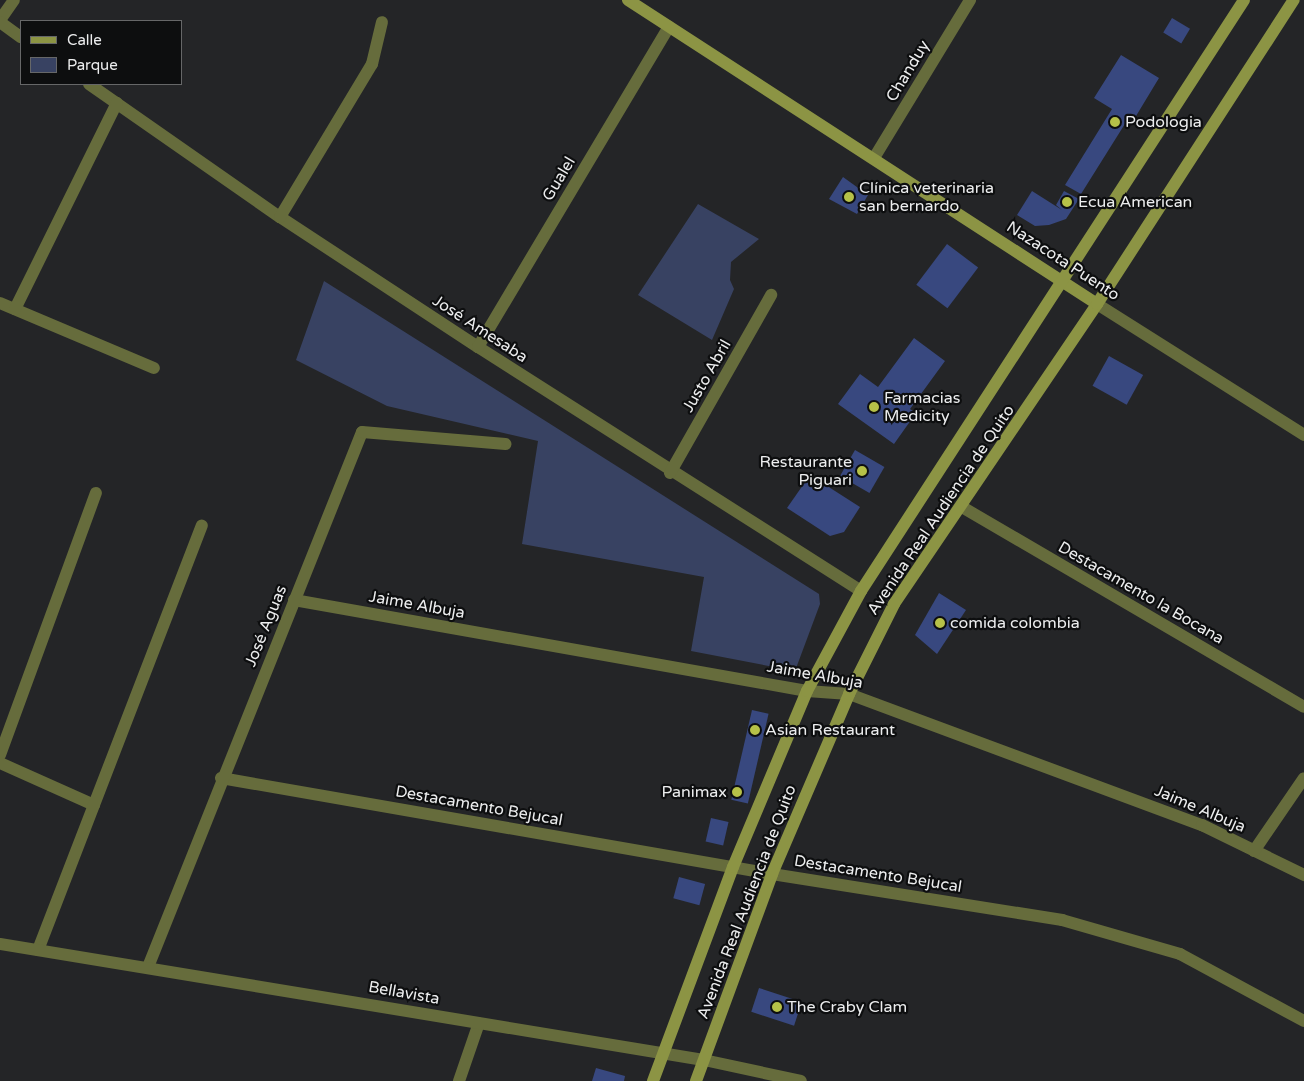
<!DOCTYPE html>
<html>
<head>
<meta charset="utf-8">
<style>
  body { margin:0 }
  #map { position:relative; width:1304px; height:1081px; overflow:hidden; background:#242527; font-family:"Varela Round",sans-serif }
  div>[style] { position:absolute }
  .green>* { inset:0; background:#384262 }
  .building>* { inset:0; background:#38487f; transform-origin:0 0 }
  .service>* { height:12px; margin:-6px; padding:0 6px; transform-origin:6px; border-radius:6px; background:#666c3c }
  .minor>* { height:12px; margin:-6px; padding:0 6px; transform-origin:6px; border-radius:6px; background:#666c3c }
  .tertiary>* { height:12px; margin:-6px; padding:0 6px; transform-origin:6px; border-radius:6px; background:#666c3c }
  .secondary>* { height:12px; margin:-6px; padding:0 6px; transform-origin:6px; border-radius:6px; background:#8c9444 }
  .dots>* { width:14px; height:14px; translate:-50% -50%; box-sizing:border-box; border:2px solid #0d0e0f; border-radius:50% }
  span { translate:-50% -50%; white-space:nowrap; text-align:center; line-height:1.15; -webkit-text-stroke:4.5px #0d0e0f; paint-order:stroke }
  .street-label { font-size:16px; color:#ecedee }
  .poi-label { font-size:16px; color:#ecedee }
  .left { translate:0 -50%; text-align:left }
  .right { translate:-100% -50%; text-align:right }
  .legend { position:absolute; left:20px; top:20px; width:162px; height:65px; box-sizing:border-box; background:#0d0e0f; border:1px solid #666768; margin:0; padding:6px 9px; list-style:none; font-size:15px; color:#ecedee }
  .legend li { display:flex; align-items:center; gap:10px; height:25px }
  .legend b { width:25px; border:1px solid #666768 }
</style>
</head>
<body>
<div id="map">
  <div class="green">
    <i style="clip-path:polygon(698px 204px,759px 239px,731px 262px,730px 280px,734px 289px,712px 340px,638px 295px)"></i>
    <i style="clip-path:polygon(324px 281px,819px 594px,820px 604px,795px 671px,691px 651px,704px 577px,522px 544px,538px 441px,387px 406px,296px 360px)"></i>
  </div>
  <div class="building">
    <i style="left:1172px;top:18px;width:21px;height:17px;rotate:31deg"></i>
    <i style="clip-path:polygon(1121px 55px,1159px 78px,1133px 121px,1128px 119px,1081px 194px,1065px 185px,1112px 109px,1094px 98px)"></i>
    <i style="clip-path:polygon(843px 177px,868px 195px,857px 214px,829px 199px)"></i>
    <i style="clip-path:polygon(1032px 191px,1062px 210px,1056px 205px,1064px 191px,1079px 199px,1066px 219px,1049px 225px,1035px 226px,1017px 215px)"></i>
    <i style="left:947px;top:244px;width:39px;height:51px;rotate:37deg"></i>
    <i style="clip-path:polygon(914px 338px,945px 361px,910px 409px,916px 413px,894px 444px,838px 404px,860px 374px,878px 387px)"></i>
    <i style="left:1109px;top:356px;width:39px;height:34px;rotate:29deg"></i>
    <i style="left:855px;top:450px;width:34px;height:30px;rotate:30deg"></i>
    <i style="clip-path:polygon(810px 475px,860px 507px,844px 532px,830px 536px,787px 508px)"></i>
    <i style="clip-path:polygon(939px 593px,966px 610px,937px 654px,915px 635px)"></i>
    <i style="left:752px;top:710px;width:17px;height:92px;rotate:13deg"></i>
    <i style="left:711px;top:818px;width:18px;height:24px;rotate:13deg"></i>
    <i style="left:679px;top:877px;width:27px;height:22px;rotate:15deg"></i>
    <i style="left:759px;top:988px;width:45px;height:25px;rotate:18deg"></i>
    <i style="clip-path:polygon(596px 1068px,625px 1076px,624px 1081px,592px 1081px)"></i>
  </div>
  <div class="service">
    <i style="left:0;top:755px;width:279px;rotate:-69.9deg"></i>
    <i style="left:0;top:763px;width:103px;rotate:24.1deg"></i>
    <i style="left:38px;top:950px;width:455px;rotate:-68.9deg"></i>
    <i style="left:459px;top:1081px;width:61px;rotate:-71deg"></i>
  </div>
  <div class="minor">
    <i style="left:0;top:20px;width:24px;rotate:-55deg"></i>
    <i style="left:0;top:22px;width:26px;rotate:36deg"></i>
    <i style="left:89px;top:84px;width:233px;rotate:34.9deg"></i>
    <i style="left:280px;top:217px;width:237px;rotate:33.3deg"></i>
    <i style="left:478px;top:347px;width:454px;rotate:32.5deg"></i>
    <i style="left:874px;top:158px;width:185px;rotate:-58.7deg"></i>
    <i style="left:280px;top:217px;width:179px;rotate:-59deg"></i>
    <i style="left:372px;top:64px;width:43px;rotate:-76.6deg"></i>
    <i style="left:0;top:303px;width:167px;rotate:22.9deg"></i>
    <i style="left:1097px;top:304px;width:245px;rotate:32.3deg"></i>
    <i style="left:15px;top:309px;width:230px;rotate:-63.7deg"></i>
    <i style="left:478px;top:347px;width:373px;rotate:-59.2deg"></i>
    <i style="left:670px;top:473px;width:205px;rotate:-60.4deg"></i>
    <i style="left:962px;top:507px;width:396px;rotate:30.3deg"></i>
    <i style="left:294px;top:600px;width:521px;rotate:10.06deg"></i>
    <i style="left:807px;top:691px;width:42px;rotate:4.1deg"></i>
    <i style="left:849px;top:694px;width:377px;rotate:20.4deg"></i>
    <i style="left:1202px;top:825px;width:114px;rotate:26.1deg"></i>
    <i style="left:221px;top:778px;width:559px;rotate:9.88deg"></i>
    <i style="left:772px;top:874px;width:294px;rotate:9deg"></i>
    <i style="left:1062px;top:920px;width:123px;rotate:16.1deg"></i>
    <i style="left:1180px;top:954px;width:141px;rotate:28.4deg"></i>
    <i style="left:1254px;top:851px;width:88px;rotate:-55.6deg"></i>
    <i style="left:148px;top:967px;width:576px;rotate:-68.2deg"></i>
    <i style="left:362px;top:432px;width:144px;rotate:4.8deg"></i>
  </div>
  <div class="tertiary">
    <i style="left:0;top:944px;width:713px;rotate:9.36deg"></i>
    <i style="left:704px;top:1060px;width:99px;rotate:12.2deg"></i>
  </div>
  <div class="secondary">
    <i style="left:628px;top:0;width:559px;rotate:32.95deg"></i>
    <i style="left:653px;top:1081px;width:228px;rotate:-69.5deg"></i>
    <i style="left:733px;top:867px;width:191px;rotate:-67.2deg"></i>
    <i style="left:807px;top:691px;width:114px;rotate:-61.6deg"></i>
    <i style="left:861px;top:591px;width:704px;rotate:-57.05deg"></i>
    <i style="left:696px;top:1081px;width:221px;rotate:-69.8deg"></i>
    <i style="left:772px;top:874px;width:196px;rotate:-66.8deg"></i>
    <i style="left:849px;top:694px;width:101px;rotate:-63.4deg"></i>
    <i style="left:894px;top:604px;width:362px;rotate:-55.9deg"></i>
    <i style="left:1097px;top:304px;width:362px;rotate:-57.1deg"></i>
  </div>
  <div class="dots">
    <i style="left:1115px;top:122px;background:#b6c148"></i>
    <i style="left:849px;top:197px;background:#b6c148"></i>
    <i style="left:1067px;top:202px;background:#b6c148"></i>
    <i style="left:874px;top:407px;background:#b6c148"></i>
    <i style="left:862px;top:471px;background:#b6c148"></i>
    <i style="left:940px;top:623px;background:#b6c148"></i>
    <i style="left:755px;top:730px;background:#b6c148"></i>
    <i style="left:737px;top:792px;background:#b6c148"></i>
    <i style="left:777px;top:1007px;background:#b6c148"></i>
  </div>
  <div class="street-label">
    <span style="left:908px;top:71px;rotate:-59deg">Chanduy</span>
    <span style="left:559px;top:179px;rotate:-59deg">Gualel</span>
    <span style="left:1063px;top:261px;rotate:33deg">Nazacota Puento</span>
    <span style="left:480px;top:329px;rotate:33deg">José Amesaba</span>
    <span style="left:707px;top:376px;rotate:-60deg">Justo Abril</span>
    <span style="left:941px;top:510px;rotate:-56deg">Avenida Real Audiencia de Quito</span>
    <span style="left:1141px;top:593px;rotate:30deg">Destacamento la Bocana</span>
    <span style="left:417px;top:605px;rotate:10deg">Jaime Albuja</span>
    <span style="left:266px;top:626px;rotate:-68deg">José Aguas</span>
    <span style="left:815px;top:675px;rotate:10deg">Jaime Albuja</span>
    <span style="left:479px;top:806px;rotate:10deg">Destacamento Bejucal</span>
    <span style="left:1200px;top:809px;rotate:23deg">Jaime Albuja</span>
    <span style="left:878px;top:874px;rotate:9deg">Destacamento Bejucal</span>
    <span style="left:747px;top:902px;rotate:-69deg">Avenida Real Audiencia de Quito</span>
    <span style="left:404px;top:993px;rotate:10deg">Bellavista</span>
  </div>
  <div class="poi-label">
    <span class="left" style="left:1125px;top:122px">Podologia</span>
    <span class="left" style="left:859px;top:197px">Clínica veterinaria<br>san bernardo</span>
    <span class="left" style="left:1078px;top:202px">Ecua American</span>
    <span class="left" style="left:884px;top:407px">Farmacias<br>Medicity</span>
    <span class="right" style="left:852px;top:471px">Restaurante<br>Piguari</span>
    <span class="left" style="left:950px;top:623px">comida colombia</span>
    <span class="left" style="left:765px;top:730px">Asian Restaurant</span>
    <span class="right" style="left:727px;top:792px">Panimax</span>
    <span class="left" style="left:787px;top:1007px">The Craby Clam</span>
  </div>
  <ul class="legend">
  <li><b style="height:6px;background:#8c9444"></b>Calle</li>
  <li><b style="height:14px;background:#384262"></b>Parque</li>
  </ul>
</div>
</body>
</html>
